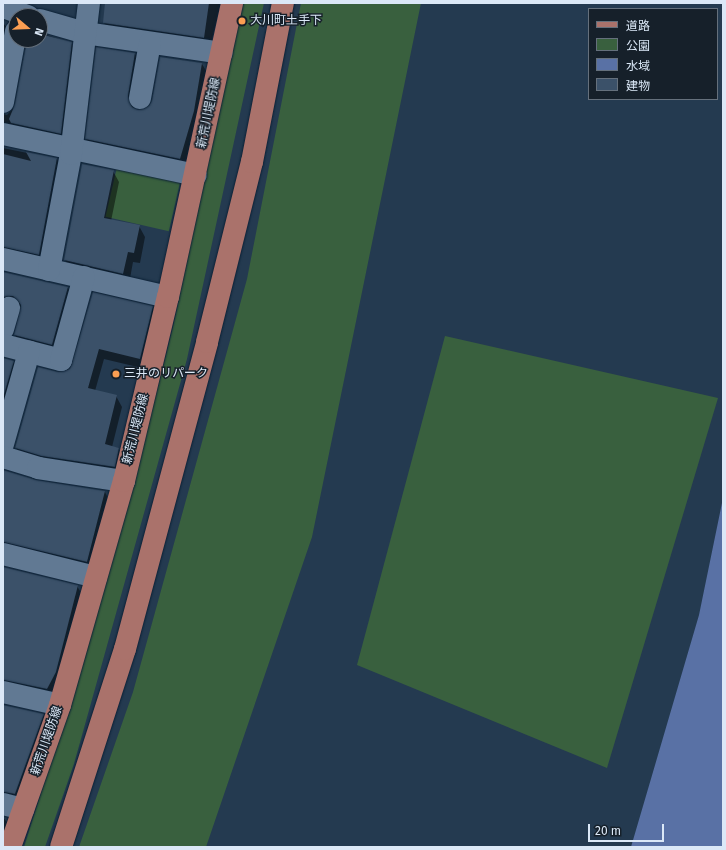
<!DOCTYPE html>
<html>
<head>
<meta charset="utf-8">
<style>
  body { margin:0 }
  #map { position:relative; width:726px; height:850px; overflow:hidden; background:#243a50; font-family:"Fira Sans","Noto Sans JP",sans-serif }
  div>[style] { position:absolute }
  .green>* { inset:0; background:#39603e; transform-origin:0 0 }
  .water>* { inset:0; background:#5971a5 }
  .shadow>* { inset:0; background:#0007 }
  .building>* { inset:0; background:#3b5169 }
  .roads { filter:drop-shadow(0 0 1px #0b2035) drop-shadow(0 0 1px #0b2035) }
  .minor>* { height:22px; margin:-11px; padding:0 11px; transform-origin:11px; border-radius:11px; background:#617993 }
  .major>* { height:22px; margin:-11px; padding:0 11px; transform-origin:11px; border-radius:11px; background:#aa726b }
  .dots>* { width:11px; height:11px; translate:-50% -50%; box-sizing:border-box; border:2px solid #16202a; border-radius:50% }
  span { translate:-50% -50%; white-space:nowrap; text-align:center; line-height:1.15; -webkit-text-stroke:3px #16202a; paint-order:stroke }
  .poi-label { font-size:12px; color:#dbe8f7 }
  .left { translate:0 -50%; text-align:left }
  .street-label { font-size:12px; color:#dbe8f7 }
  .frame { position:absolute; inset:0; border:4px solid #dbe8f7; pointer-events:none }
  .legend { position:absolute; left:588px; top:8px; width:130px; height:92px; box-sizing:border-box; background:#16202a; border:1px solid #65707c; margin:0; padding:5px 7px; list-style:none; font-size:12px; color:#dbe8f7 }
  .legend li { display:flex; align-items:center; gap:8px; height:20px }
  .legend b { width:20px; border:1px solid #65707c }
  .north { position:absolute; left:8px; top:8px; width:40px; height:40px; box-sizing:border-box; background:#16202a; border:1px solid #65707c; border-radius:50%; rotate:109deg; font-size:11px; font-weight:700; line-height:16px; text-align:center; color:#dbe8f7 }
  .north::after { content:''; display:block; margin:auto; width:14px; height:18px; background:#fb9e52; clip-path:polygon(50% 0,100% 100%,50% 72%,0 100%) }
  .scale { position:absolute; left:588px; top:824px; width:76px; height:18px; box-sizing:border-box; border:2px solid #dbe8f7; border-top:0; padding-left:5px; font-size:12px; line-height:14px; white-space:nowrap; color:#dbe8f7; -webkit-text-stroke:3px #16202a; paint-order:stroke }
</style>
</head>
<body>
<div id="map">
  <div class="green">
    <i style="clip-path:polygon(242px 3px,264px 3px,187px 359px,74px 764px,45px 847px,24px 847px,81px 667px,141px 454px,173px 327px)"></i>
    <i style="clip-path:polygon(301px 3px,421px 3px,312px 537px,206px 847px,79px 847px,133px 692px,247px 279px)"></i>
    <i style="left:117px;top:167px;width:65px;height:51px;rotate:13deg"></i>
    <i style="clip-path:polygon(445px 336px,718px 398px,607px 768px,357px 665px)"></i>
  </div>
  <div class="water">
    <i style="clip-path:polygon(723px 498px,723px 847px,631px 847px,699px 615px)"></i>
  </div>
  <div class="shadow">
    <i style="clip-path:polygon(106px 3px,221px 3px,210px 48px,110px 33px,104px 23px)"></i>
    <i style="clip-path:polygon(3px 23px,12px 34px,3px 78px)"></i>
    <i style="clip-path:polygon(40px 33px,71px 43px,77px 53px,66px 143px,3px 134px,3px 114px,7px 115px,16px 105px,27px 40px,40px 40px)"></i>
    <i style="clip-path:polygon(97px 48px,135px 54px,141px 64px,133px 107px,138px 111px,150px 107px,202px 64px,208px 74px,185px 169px,92px 149px,86px 139px)"></i>
    <i style="clip-path:polygon(3px 148px,57px 159px,63px 170px,45px 264px,3px 259px)"></i>
    <i style="clip-path:polygon(113px 171px,119px 182px,111px 221px,139px 226px,145px 237px,140px 263px,133px 262px,129px 284px,71px 270px,65px 260px)"></i>
    <i style="clip-path:polygon(3px 273px,68px 288px,74px 298px,58px 355px,21px 345px,15px 335px,21px 308px,12px 306px,3px 314px)"></i>
    <i style="clip-path:polygon(152px 307px,158px 318px,146px 369px,104px 359px,95px 391px,116px 396px,122px 407px,112px 447px,118px 448px,124px 459px,120px 477px,22px 458px,16px 448px,58px 373px,71px 369px)"></i>
    <i style="clip-path:polygon(3px 359px,13px 362px,19px 372px,3px 428px)"></i>
    <i style="clip-path:polygon(3px 471px,34px 481px,105px 492px,110px 502px,93px 572px,3px 554px)"></i>
    <i style="clip-path:polygon(3px 568px,77px 586px,83px 596px,53px 699px,3px 692px)"></i>
    <i style="clip-path:polygon(3px 706px,43px 715px,49px 725px,21px 804px,3px 805px)"></i>
    <i style="clip-path:polygon(3px 817px,12px 829px,3px 847px)"></i>
  </div>
  <div class="building">
    <i style="clip-path:polygon(105px 3px,209px 3px,204px 38px,103px 23px)"></i>
    <i style="clip-path:polygon(40px 34px,72px 42px,61px 134px,11px 123px,9px 119px,15px 104px,27px 40px,40px 40px)"></i>
    <i style="clip-path:polygon(96px 47px,135px 53px,128px 96px,132px 107px,138px 110px,149px 106px,152px 101px,160px 57px,202px 63px,194px 111px,180px 159px,85px 139px)"></i>
    <i style="clip-path:polygon(26px 152px,57px 158px,39px 255px,3px 247px,3px 154px,31px 161px)"></i>
    <i style="clip-path:polygon(82px 164px,114px 170px,104px 218px,140px 225px,134px 253px,128px 252px,123px 274px,64px 260px)"></i>
    <i style="clip-path:polygon(3px 272px,68px 287px,52px 345px,14px 335px,21px 305px,13px 296px,3px 297px)"></i>
    <i style="clip-path:polygon(93px 292px,153px 306px,140px 359px,99px 349px,88px 388px,117px 395px,105px 444px,119px 448px,115px 467px,41px 456px,15px 448px,38px 367px,58px 372px,70px 369px)"></i>
    <i style="clip-path:polygon(3px 358px,14px 361px,3px 398px)"></i>
    <i style="clip-path:polygon(3px 470px,36px 480px,105px 491px,87px 562px,3px 542px)"></i>
    <i style="clip-path:polygon(3px 567px,78px 585px,56px 672px,47px 689px,3px 680px)"></i>
    <i style="clip-path:polygon(3px 705px,44px 714px,15px 794px,3px 792px)"></i>
  </div>
  <div class="roads">
    <div class="minor">
      <i style="left:3px;top:7px;width:27px;rotate:20deg"></i>
      <i style="left:40px;top:20px;width:47px;rotate:16.1deg"></i>
      <i style="left:85px;top:33px;width:138px;rotate:8.3deg"></i>
      <i style="left:140px;top:98px;width:56px;rotate:-79.7deg"></i>
      <i style="left:3px;top:102px;width:72px;rotate:-79.6deg"></i>
      <i style="left:3px;top:134px;width:197px;rotate:12deg"></i>
      <i style="left:3px;top:259px;width:169px;rotate:13deg"></i>
      <i style="left:49px;top:270px;width:118px;rotate:-79.3deg"></i>
      <i style="left:71px;top:154px;width:152px;rotate:-83.2deg"></i>
      <i style="left:3px;top:329px;width:22px;rotate:-74deg"></i>
      <i style="left:3px;top:345px;width:60px;rotate:14.5deg"></i>
      <i style="left:61px;top:360px;width:86px;rotate:-74.5deg"></i>
      <i style="left:3px;top:444px;width:96px;rotate:-74.2deg"></i>
      <i style="left:3px;top:457px;width:37px;rotate:17deg"></i>
      <i style="left:38px;top:468px;width:87px;rotate:8.6deg"></i>
      <i style="left:3px;top:554px;width:96px;rotate:13.9deg"></i>
      <i style="left:3px;top:692px;width:58px;rotate:12.8deg"></i>
      <i style="left:3px;top:804px;width:21px;rotate:14deg"></i>
    </div>
    <div class="major">
      <i style="left:10px;top:847px;width:151px;rotate:-70.6deg"></i>
      <i style="left:60px;top:705px;width:233px;rotate:-74.1deg"></i>
      <i style="left:124px;top:481px;width:189px;rotate:-76.6deg"></i>
      <i style="left:168px;top:297px;width:301px;rotate:-77.7deg"></i>
      <i style="left:61px;top:847px;width:208px;rotate:-72.1deg"></i>
      <i style="left:125px;top:649px;width:318px;rotate:-75deg"></i>
      <i style="left:207px;top:342px;width:186px;rotate:-76deg"></i>
      <i style="left:252px;top:162px;width:162px;rotate:-79deg"></i>
    </div>
  </div>
  <div class="dots">
    <i style="left:242px;top:21px;background:#fb9e52"></i>
    <i style="left:116px;top:374px;background:#fb9e52"></i>
  </div>
  <div class="poi-label">
    <span class="left" style="left:250px;top:21px">大川町土手下</span>
    <span class="left" style="left:124px;top:374px">三井のリパーク</span>
  </div>
  <div class="street-label">
    <span style="left:209px;top:113px;rotate:-78deg">新荒川堤防線</span>
    <span style="left:136px;top:429px;rotate:-76deg">新荒川堤防線</span>
    <span style="left:47px;top:741px;rotate:-71deg">新荒川堤防線</span>
  </div>
  <div class="frame"></div>
  <ul class="legend">
  <li><b style="height:5px;background:#aa726b"></b>道路</li>
  <li><b style="height:11px;background:#39603e"></b>公園</li>
  <li><b style="height:11px;background:#5971a5"></b>水域</li>
  <li><b style="height:11px;background:#3b5169"></b>建物</li>
  </ul>
  <div class="north">N</div>
  <div class="scale">20 m</div>
</div>
</body>
</html>
